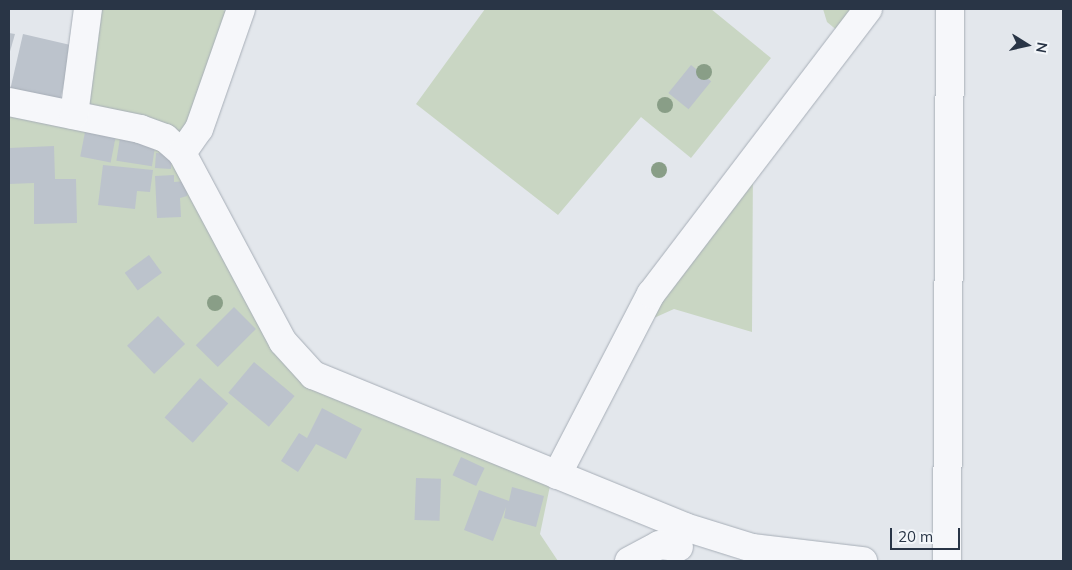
<!DOCTYPE html>
<html>
<head>
<meta charset="utf-8">
<style>
  body { margin:0 }
  #map { position:relative; width:1072px; height:570px; overflow:hidden; background:#e3e7ec; font-family:Mulish,sans-serif }
  div>[style] { position:absolute }
  .green>* { inset:0; background:#c9d6c3 }
  .building>* { inset:0; background:#bcc3cc; transform-origin:0 0 }
  .roads { filter:drop-shadow(0 0 1px #a7aeb7) drop-shadow(0 0 1px #a7aeb7) }
  .minor>* { height:28px; margin:-14px; padding:0 14px; transform-origin:14px; border-radius:14px; background:#f6f7fa }
  .trees>* { width:16px; height:16px; margin:-8px; border-radius:50%; background:#899e87 }
  span { translate:-50% -50%; white-space:nowrap; text-align:center; line-height:1.15; -webkit-text-stroke:4.5px #f3f6f9; paint-order:stroke }
  .frame { position:absolute; inset:0; border:10px solid #293546; pointer-events:none }
  .north { position:absolute; left:1002px; top:20px; width:50px; height:50px; -webkit-text-stroke:4px #f3f6f9; paint-order:stroke; rotate:100deg; font-size:14px; font-weight:700; line-height:20px; text-align:center; color:#293546 }
  .north::after { content:''; display:block; margin:auto; width:18px; height:22px; background:#293546; clip-path:polygon(50% 0,100% 100%,50% 72%,0 100%) }
  .scale { position:absolute; left:890px; top:528px; width:70px; height:22px; box-sizing:border-box; border:2px solid #293546; border-top:0; padding-left:6px; font-size:15px; line-height:18px; white-space:nowrap; color:#293546; -webkit-text-stroke:4px #f3f6f9; paint-order:stroke }
</style>
</head>
<body>
<div id="map">
  <div class="green">
    <i style="clip-path:polygon(88px 9px,219px 9px,237px 14px,182px 149px,75px 111px)"></i>
    <i style="clip-path:polygon(485px 9px,711px 9px,771px 58px,691px 158px,641px 117px,558px 215px,416px 104px)"></i>
    <i style="clip-path:polygon(823px 9px,864px 9px,839px 32px,827px 22px)"></i>
    <i style="clip-path:polygon(9px 106px,163px 142px,280px 346px,551px 481px,540px 534px,558px 561px,9px 561px)"></i>
    <i style="clip-path:polygon(753px 161px,752px 332px,674px 309px,645px 322px)"></i>
  </div>
  <div class="building">
    <i style="clip-path:polygon(9px 33px,15px 34px,9px 55px)"></i>
    <i style="left:23px;top:34px;width:51px;height:60px;rotate:13deg"></i>
    <i style="left:691px;top:65px;width:26px;height:36px;rotate:39deg"></i>
    <i style="left:85px;top:132px;width:31px;height:25px;rotate:11deg"></i>
    <i style="left:120px;top:138px;width:36px;height:23px;rotate:9deg"></i>
    <i style="clip-path:polygon(54px 146px,55px 179px,76px 179px,77px 223px,34px 224px,34px 183px,9px 184px,9px 148px)"></i>
    <i style="left:156px;top:153px;width:16px;height:15px;rotate:4deg"></i>
    <i style="clip-path:polygon(103px 165px,153px 170px,150px 192px,137px 191px,135px 209px,98px 205px)"></i>
    <i style="clip-path:polygon(174px 175px,174px 182px,186px 181px,187px 196px,180px 198px,181px 217px,157px 218px,155px 176px)"></i>
    <i style="left:149px;top:255px;width:22px;height:30px;rotate:54deg"></i>
    <i style="left:234px;top:307px;width:31px;height:54px;rotate:45deg"></i>
    <i style="left:158px;top:316px;width:39px;height:43px;rotate:46deg"></i>
    <i style="left:254px;top:362px;width:53px;height:40px;rotate:40deg"></i>
    <i style="left:200px;top:378px;width:38px;height:53px;rotate:42deg"></i>
    <i style="clip-path:polygon(322px 408px,362px 429px,346px 459px,316px 444px,298px 472px,281px 461px,299px 433px,307px 438px)"></i>
    <i style="left:461px;top:457px;width:26px;height:20px;rotate:25deg"></i>
    <i style="left:416px;top:478px;width:25px;height:42px;rotate:2deg"></i>
    <i style="clip-path:polygon(512px 487px,544px 496px,536px 527px,504px 518px,506px 507px,493px 541px,464px 530px,479px 490px,509px 501px)"></i>
  </div>
  <div class="roads">
    <div class="minor">
      <i style="left:9px;top:102px;width:134px;rotate:11.6deg"></i>
      <i style="left:140px;top:129px;width:27px;rotate:20deg"></i>
      <i style="left:165px;top:138px;width:23px;rotate:41deg"></i>
      <i style="left:182px;top:153px;width:214px;rotate:61.9deg"></i>
      <i style="left:283px;top:342px;width:45px;rotate:47.7deg"></i>
      <i style="left:313px;top:375px;width:402px;rotate:22.2deg"></i>
      <i style="left:685px;top:527px;width:70px;rotate:17.4deg"></i>
      <i style="left:752px;top:548px;width:112px;rotate:6.7deg"></i>
      <i style="left:74px;top:115px;width:107px;rotate:-82.5deg"></i>
      <i style="left:182px;top:153px;width:29px;rotate:-55deg"></i>
      <i style="left:199px;top:129px;width:127px;rotate:-70.7deg"></i>
      <i style="left:557px;top:475px;width:204px;rotate:-62.6deg"></i>
      <i style="left:651px;top:294px;width:358px;rotate:-52.7deg"></i>
      <i style="left:629px;top:561px;width:34px;rotate:-28deg"></i>
      <i style="left:659px;top:545px;width:20px;rotate:6deg"></i>
      <i style="left:947px;top:561px;width:552px;rotate:-89.69deg"></i>
    </div>
  </div>
  <div class="trees">
    <i style="left:704px;top:72px"></i>
    <i style="left:665px;top:105px"></i>
    <i style="left:659px;top:170px"></i>
    <i style="left:215px;top:303px"></i>
  </div>
  <div class="frame"></div>
  <div class="north">N</div>
  <div class="scale">20 m</div>
</div>
</body>
</html>
